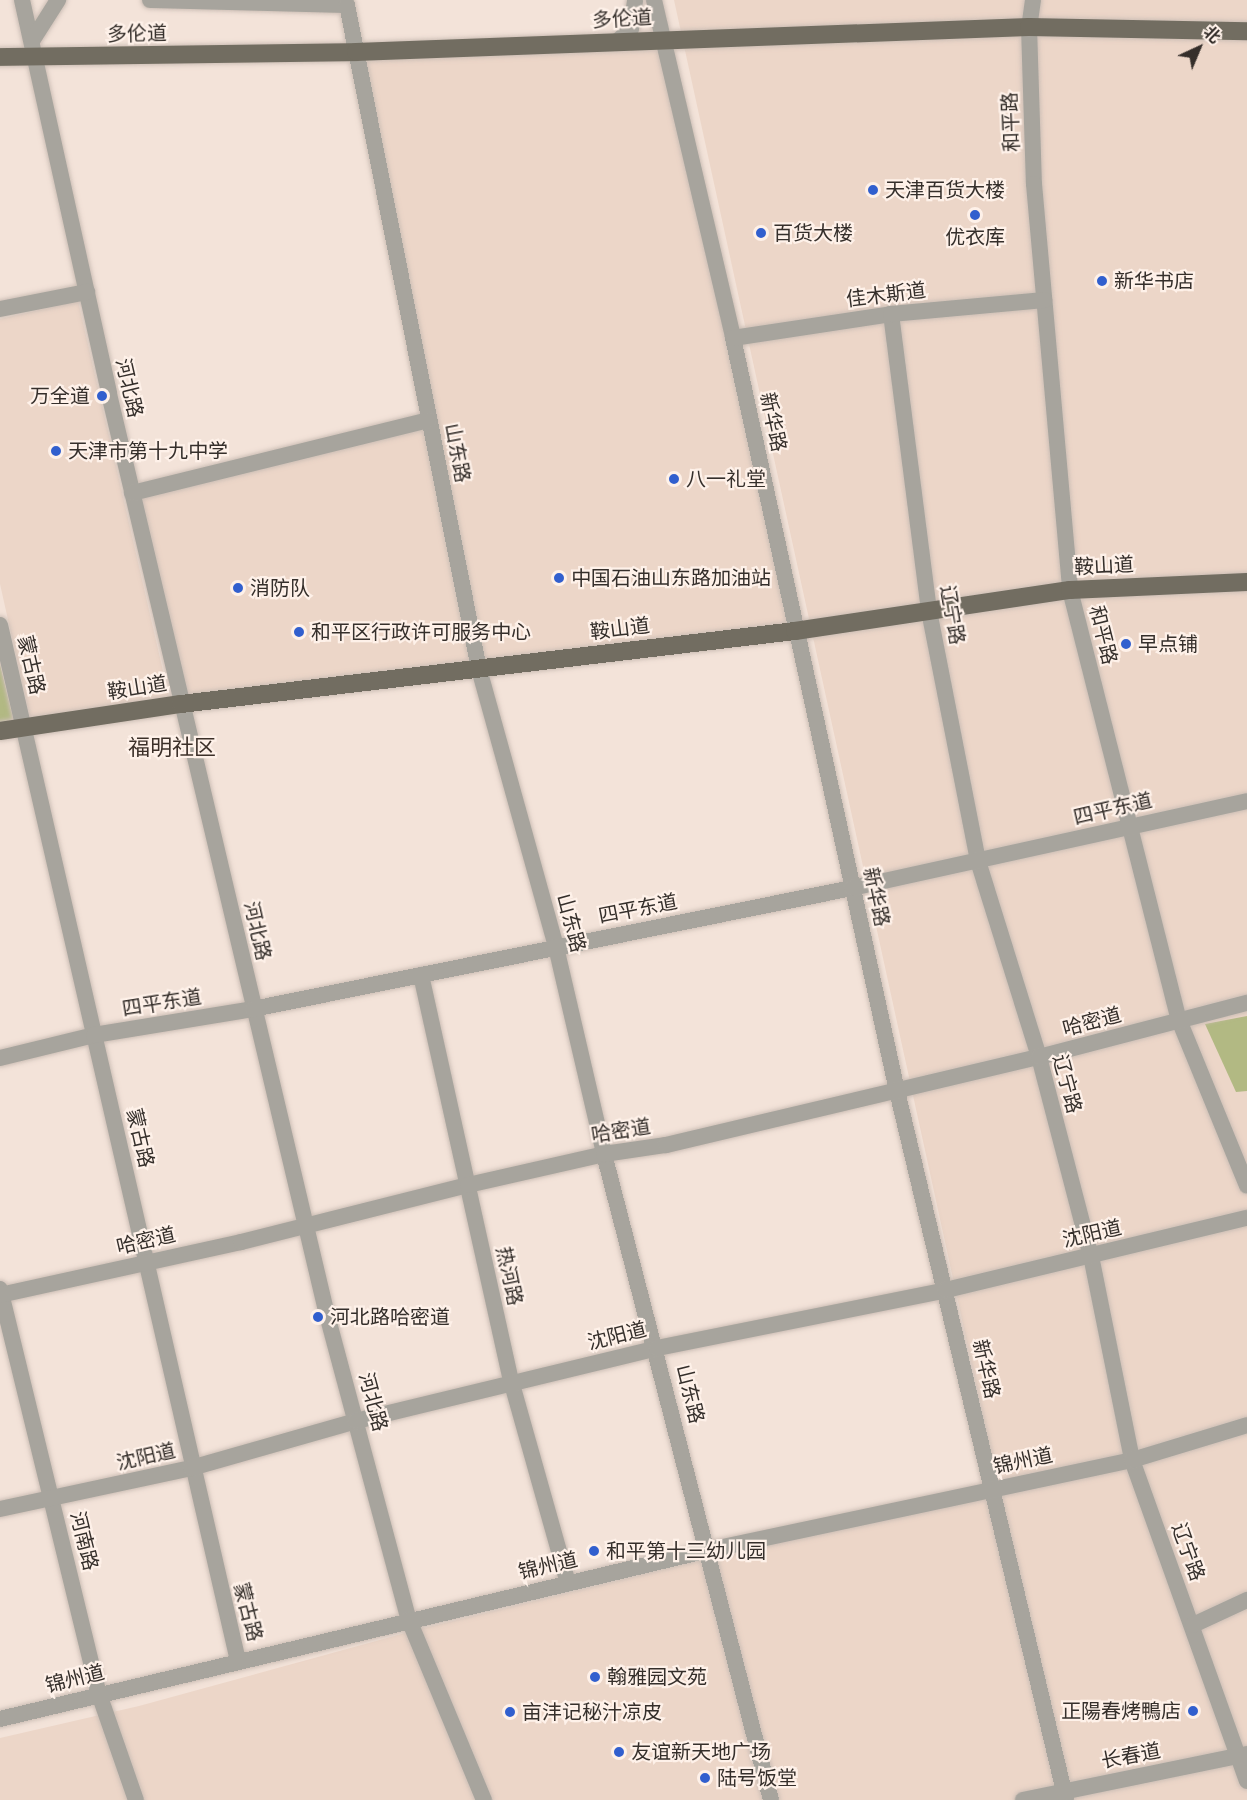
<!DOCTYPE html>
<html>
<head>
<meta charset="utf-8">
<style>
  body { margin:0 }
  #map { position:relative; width:1247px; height:1800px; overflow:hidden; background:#f3e3d9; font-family:Karla,"Noto Sans SC",sans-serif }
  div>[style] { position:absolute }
  .built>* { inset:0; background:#ecd6c8 }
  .green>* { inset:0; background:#b2b983 }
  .roads { filter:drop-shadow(0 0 2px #cdbfb6) drop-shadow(0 0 2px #cdbfb6) }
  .minor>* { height:16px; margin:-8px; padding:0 8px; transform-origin:8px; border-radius:8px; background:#a7a49d }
  .major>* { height:18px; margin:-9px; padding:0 9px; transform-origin:9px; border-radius:9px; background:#726d61 }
  .dots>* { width:16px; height:16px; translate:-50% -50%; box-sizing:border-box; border:3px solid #fef1e9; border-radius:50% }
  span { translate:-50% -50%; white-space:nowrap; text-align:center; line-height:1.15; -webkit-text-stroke:4.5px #fef1e9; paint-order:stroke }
  .street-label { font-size:20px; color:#352f2b }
  .poi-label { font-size:20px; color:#352f2b }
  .left { translate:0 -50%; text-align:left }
  .right { translate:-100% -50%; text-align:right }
  .quarter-label { font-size:22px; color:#3c3029 }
  .north { position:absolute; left:1169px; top:18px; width:60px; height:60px; -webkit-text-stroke:4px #fef1e9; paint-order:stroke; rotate:44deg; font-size:16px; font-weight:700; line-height:24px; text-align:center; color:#352f2b }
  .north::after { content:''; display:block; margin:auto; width:21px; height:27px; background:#352f2b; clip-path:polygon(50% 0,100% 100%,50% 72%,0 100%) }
</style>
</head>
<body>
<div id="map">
  <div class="built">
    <i style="clip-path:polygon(674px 0,1247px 0,1247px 1800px,0 1800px,0 1738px,139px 1706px,416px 1630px,698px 1561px,1000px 1494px)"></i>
    <i style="clip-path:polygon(664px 46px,790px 626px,182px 698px,130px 489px,429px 415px,359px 59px)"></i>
    <i style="clip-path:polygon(78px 301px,169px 697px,30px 718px,0 584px,0 319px)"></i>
  </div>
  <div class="green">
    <i style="clip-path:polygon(0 664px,15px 726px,0 728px)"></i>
    <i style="clip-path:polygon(1247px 1016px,1247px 1091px,1236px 1092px,1205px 1024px)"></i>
  </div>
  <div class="roads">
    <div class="minor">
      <i style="left:22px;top:0;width:403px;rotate:77.5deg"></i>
      <i style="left:109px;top:394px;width:946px;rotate:76.68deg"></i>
      <i style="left:327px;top:1315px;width:316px;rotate:75deg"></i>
      <i style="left:409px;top:1620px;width:195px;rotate:67.4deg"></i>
      <i style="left:150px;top:0;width:197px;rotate:1.5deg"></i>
      <i style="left:347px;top:5px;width:677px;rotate:78.76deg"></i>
      <i style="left:479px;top:669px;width:288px;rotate:74.5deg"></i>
      <i style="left:556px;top:947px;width:212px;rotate:76.9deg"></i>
      <i style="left:604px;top:1154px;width:667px;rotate:75.51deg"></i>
      <i style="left:654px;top:0;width:347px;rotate:76.8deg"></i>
      <i style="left:733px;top:338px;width:771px;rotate:77.71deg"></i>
      <i style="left:897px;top:1091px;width:729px;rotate:76.59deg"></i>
      <i style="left:1033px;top:0;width:27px;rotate:98deg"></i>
      <i style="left:1029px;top:27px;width:157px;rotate:88.2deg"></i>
      <i style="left:1034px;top:184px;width:408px;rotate:84.9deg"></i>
      <i style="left:1070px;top:590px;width:444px;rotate:75.8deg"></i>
      <i style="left:1179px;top:1020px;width:179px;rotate:67.7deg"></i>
      <i style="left:32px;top:41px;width:49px;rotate:-57.6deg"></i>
      <i style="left:615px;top:43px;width:21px;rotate:-41deg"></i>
      <i style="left:631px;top:29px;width:29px;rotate:-82deg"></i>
      <i style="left:0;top:309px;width:89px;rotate:-11.1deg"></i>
      <i style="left:891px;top:314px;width:299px;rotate:82.7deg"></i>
      <i style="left:929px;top:611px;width:255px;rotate:78.9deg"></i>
      <i style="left:978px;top:861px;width:205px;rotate:72.7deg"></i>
      <i style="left:1039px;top:1057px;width:206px;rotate:75.4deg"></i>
      <i style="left:1091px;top:1256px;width:208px;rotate:78.6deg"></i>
      <i style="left:1132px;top:1460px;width:341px;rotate:70.3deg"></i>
      <i style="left:733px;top:338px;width:160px;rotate:-8.6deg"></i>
      <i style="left:891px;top:314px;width:154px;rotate:-5.2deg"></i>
      <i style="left:132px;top:493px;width:306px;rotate:-13.8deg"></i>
      <i style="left:0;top:625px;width:1063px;rotate:77.06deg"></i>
      <i style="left:421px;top:975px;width:419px;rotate:77.5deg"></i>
      <i style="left:512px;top:1384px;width:207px;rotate:74.3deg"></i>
      <i style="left:0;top:1058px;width:97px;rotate:-13.7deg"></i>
      <i style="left:94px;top:1035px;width:161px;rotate:-9.3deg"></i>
      <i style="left:253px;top:1009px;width:611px;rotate:-11.42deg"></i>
      <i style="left:852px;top:888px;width:404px;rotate:-12.4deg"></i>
      <i style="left:0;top:1289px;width:417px;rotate:76.3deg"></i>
      <i style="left:99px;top:1694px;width:112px;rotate:70.8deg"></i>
      <i style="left:0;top:1295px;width:247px;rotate:-12.4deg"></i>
      <i style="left:241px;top:1242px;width:234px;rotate:-14.1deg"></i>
      <i style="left:468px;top:1185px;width:139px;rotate:-12.8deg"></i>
      <i style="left:604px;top:1154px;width:63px;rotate:-8.3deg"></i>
      <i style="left:666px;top:1145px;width:383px;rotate:-13.3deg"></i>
      <i style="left:1039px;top:1057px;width:215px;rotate:-14.6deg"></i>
      <i style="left:0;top:1509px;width:195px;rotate:-12.1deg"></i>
      <i style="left:191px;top:1468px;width:172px;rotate:-15.9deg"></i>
      <i style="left:356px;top:1421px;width:310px;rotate:-13.6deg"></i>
      <i style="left:657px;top:1348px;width:295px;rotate:-11.3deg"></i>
      <i style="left:946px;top:1290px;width:309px;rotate:-13.5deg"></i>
      <i style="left:1193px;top:1625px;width:60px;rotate:-24.8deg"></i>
      <i style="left:0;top:1719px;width:729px;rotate:-13.41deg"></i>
      <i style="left:709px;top:1550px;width:432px;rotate:-12deg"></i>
      <i style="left:1132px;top:1460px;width:120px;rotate:-16.9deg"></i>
      <i style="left:1023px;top:1800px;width:229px;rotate:-11.6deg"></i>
    </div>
    <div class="major">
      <i style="left:0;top:57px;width:356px;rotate:-0.8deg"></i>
      <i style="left:356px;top:52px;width:673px;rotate:-2.13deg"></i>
      <i style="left:1029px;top:27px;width:218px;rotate:1.1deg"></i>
      <i style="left:0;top:731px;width:183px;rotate:-8.5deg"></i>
      <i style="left:181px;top:704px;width:618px;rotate:-6.78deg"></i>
      <i style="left:795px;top:631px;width:278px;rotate:-8.5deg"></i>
      <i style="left:1070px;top:590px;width:177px;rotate:-2.6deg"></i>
    </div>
  </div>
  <div class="dots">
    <i style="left:873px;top:190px;background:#315fce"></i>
    <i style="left:975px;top:215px;background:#315fce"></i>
    <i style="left:761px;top:233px;background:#315fce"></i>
    <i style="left:1102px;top:281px;background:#315fce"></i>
    <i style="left:102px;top:396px;background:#315fce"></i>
    <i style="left:56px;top:451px;background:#315fce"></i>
    <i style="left:674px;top:479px;background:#315fce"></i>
    <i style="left:559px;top:578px;background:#315fce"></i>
    <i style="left:238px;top:588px;background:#315fce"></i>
    <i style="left:299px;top:632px;background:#315fce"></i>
    <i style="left:1126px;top:644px;background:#315fce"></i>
    <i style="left:318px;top:1317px;background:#315fce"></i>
    <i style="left:594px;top:1551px;background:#315fce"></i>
    <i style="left:595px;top:1677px;background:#315fce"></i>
    <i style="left:1193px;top:1711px;background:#315fce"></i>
    <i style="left:510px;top:1712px;background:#315fce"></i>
    <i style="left:619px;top:1752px;background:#315fce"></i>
    <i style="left:705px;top:1778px;background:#315fce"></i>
  </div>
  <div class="street-label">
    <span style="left:622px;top:19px;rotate:-3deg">多伦道</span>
    <span style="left:137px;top:34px;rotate:-1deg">多伦道</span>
    <span style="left:1011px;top:122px;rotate:-92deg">和平路</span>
    <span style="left:886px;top:295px;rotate:-7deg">佳木斯道</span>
    <span style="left:129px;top:388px;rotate:77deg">河北路</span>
    <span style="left:773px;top:422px;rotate:78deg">新华路</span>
    <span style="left:457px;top:453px;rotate:79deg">山东路</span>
    <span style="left:1104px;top:566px;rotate:-3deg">鞍山道</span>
    <span style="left:952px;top:615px;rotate:80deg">辽宁路</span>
    <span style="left:620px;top:629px;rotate:-7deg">鞍山道</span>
    <span style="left:1103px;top:635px;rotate:76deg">和平路</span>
    <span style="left:31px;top:665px;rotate:77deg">蒙古路</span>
    <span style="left:137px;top:688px;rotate:-9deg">鞍山道</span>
    <span style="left:1113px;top:809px;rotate:-13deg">四平东道</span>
    <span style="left:876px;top:897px;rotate:78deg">新华路</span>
    <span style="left:638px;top:909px;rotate:-11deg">四平东道</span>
    <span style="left:571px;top:923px;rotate:75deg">山东路</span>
    <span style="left:257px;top:931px;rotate:77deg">河北路</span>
    <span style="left:162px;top:1003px;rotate:-9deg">四平东道</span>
    <span style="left:1092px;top:1022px;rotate:-15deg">哈密道</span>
    <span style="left:1067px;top:1084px;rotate:75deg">辽宁路</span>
    <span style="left:621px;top:1131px;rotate:-9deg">哈密道</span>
    <span style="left:140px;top:1138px;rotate:77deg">蒙古路</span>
    <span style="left:1092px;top:1234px;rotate:-13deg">沈阳道</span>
    <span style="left:146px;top:1241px;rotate:-13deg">哈密道</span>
    <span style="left:509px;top:1276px;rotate:78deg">热河路</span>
    <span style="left:617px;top:1336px;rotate:-14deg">沈阳道</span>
    <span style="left:986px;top:1369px;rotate:77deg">新华路</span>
    <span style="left:690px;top:1394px;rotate:76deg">山东路</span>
    <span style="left:373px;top:1402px;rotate:75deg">河北路</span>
    <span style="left:146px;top:1457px;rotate:-13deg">沈阳道</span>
    <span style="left:1023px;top:1461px;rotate:-12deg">锦州道</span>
    <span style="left:84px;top:1541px;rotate:76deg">河南路</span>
    <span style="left:1188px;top:1552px;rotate:70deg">辽宁路</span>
    <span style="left:548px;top:1566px;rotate:-13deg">锦州道</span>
    <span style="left:248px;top:1612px;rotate:76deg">蒙古路</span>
    <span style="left:75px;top:1679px;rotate:-14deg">锦州道</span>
    <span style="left:1131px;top:1756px;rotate:-11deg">长春道</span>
  </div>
  <div class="poi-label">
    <span class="left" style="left:885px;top:190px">天津百货大楼</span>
    <span class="left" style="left:773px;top:233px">百货大楼</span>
    <span style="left:975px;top:237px">优衣库</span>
    <span class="left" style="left:1114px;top:281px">新华书店</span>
    <span class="right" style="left:90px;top:396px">万全道</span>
    <span class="left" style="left:68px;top:451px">天津市第十九中学</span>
    <span class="left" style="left:686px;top:479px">八一礼堂</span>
    <span class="left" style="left:571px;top:578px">中国石油山东路加油站</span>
    <span class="left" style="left:250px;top:588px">消防队</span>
    <span class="left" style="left:311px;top:632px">和平区行政许可服务中心</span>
    <span class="left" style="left:1138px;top:644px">早点铺</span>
    <span class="left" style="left:330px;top:1317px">河北路哈密道</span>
    <span class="left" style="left:606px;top:1551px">和平第十三幼儿园</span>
    <span class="left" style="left:607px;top:1677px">翰雅园文苑</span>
    <span class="right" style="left:1181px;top:1711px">正陽春烤鴨店</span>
    <span class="left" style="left:522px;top:1712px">亩沣记秘汁凉皮</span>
    <span class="left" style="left:631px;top:1752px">友谊新天地广场</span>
    <span class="left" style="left:717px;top:1778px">陆号饭堂</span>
  </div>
  <div class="quarter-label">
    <span style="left:172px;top:749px">福明社区</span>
  </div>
  <div class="north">北</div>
</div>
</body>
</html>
